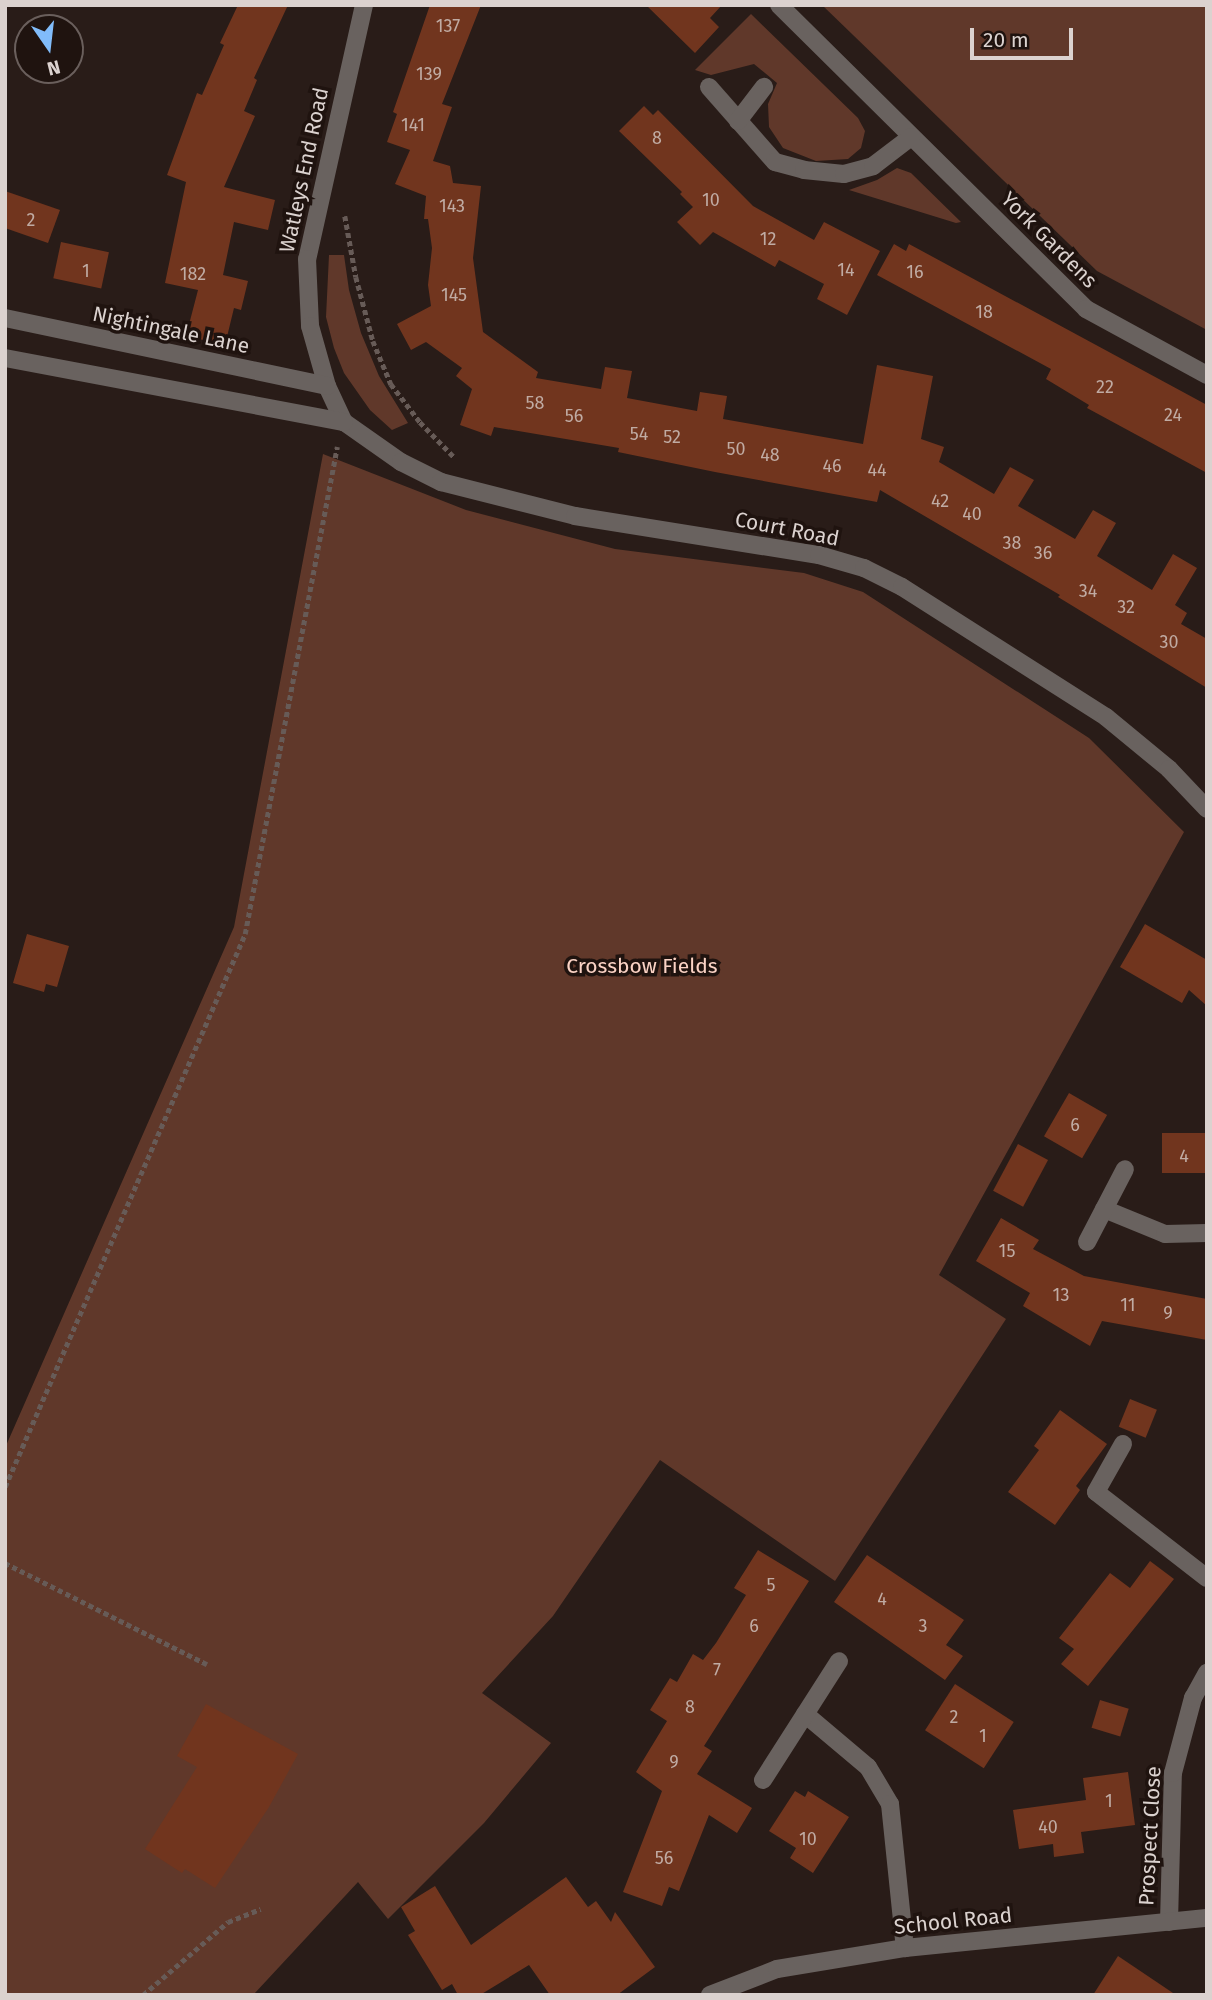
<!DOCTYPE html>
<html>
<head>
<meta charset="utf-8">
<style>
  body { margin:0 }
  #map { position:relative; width:1212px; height:2000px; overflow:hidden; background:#291c18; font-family:"Fira Sans",sans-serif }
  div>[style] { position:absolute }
  .green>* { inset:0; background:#60382a }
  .building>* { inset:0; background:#71351e; transform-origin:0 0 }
  .path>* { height:4.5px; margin-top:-2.25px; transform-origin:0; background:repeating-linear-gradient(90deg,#675b57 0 5px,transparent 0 8.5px) }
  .minor>* { height:18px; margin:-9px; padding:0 9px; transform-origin:9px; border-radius:9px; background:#69625f }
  span { translate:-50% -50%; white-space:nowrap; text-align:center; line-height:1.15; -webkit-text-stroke:7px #1f130f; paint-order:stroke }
  .number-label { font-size:18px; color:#c0aba3 }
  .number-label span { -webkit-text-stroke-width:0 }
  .street-label { font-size:21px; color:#dbd2cf }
  .park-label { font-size:21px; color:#fbd3c5 }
  .frame { position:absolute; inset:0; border:7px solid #dbd2cf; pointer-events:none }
  .north { position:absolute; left:14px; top:14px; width:70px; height:70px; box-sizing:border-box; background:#1f130f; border:2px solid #6a5f5c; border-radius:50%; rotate:166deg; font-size:19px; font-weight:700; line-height:28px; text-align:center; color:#dbd2cf }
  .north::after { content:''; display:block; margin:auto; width:24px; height:32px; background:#81bcfa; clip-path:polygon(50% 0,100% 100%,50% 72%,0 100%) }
  .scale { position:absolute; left:970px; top:28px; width:103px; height:32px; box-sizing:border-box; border:4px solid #dbd2cf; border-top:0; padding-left:9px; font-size:21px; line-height:24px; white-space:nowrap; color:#dbd2cf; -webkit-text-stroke:5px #1f130f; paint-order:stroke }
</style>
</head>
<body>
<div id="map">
  <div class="green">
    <i style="clip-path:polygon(822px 5px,1207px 5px,1207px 330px,1097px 271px)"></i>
    <i style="clip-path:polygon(751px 14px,858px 118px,865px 131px,861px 148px,848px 159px,816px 161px,783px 148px,769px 127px,768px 104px,777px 83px,754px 64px,711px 75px,695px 70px)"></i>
    <i style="clip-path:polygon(897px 168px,911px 173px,961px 222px,956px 223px,849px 190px,877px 180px)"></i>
    <i style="clip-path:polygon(329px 255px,344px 255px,349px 290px,361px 333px,379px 376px,408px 423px,392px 430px,370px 410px,344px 373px,334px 348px,326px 317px)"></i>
    <i style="clip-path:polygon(323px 454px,466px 510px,615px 549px,804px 573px,863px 592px,1089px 738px,1184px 832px,939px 1275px,1006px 1319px,835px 1581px,660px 1460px,553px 1616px,482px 1693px,551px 1743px,484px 1823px,388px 1919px,358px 1882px,253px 1995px,5px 1995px,5px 1448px,234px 927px)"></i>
  </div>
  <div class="building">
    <i style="clip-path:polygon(238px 5px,288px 5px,254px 78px,257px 80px,244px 111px,255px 116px,224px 187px,275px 200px,268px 230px,234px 222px,223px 275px,248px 281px,241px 310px,234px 308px,225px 345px,186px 336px,198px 290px,165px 283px,186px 182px,167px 175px,197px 93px,202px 95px,224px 45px,220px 43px)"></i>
    <i style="clip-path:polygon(430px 5px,481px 5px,442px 104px,452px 107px,433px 161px,450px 166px,453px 183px,481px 186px,473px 258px,483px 332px,538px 372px,536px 378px,601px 389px,605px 367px,632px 371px,627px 398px,697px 411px,700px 392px,727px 396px,723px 419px,863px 444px,877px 365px,933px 376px,921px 439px,944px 447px,939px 462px,994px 494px,1010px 467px,1034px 480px,1018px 506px,1075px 539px,1093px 510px,1116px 523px,1097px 556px,1152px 590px,1173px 554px,1197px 568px,1175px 605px,1187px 613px,1181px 624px,1207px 639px,1207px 688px,1058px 597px,1060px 595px,880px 490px,877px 502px,715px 472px,618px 452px,619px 448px,494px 427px,491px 436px,460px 425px,472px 389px,456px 376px,462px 368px,426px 342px,411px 350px,397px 324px,431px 306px,428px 285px,432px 248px,428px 219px,424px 219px,426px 196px,395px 184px,410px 150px,387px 142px,397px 114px,393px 112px)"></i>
    <i style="clip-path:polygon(646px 5px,722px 5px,710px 18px,719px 27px,695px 53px)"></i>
    <i style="clip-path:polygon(644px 106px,653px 115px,658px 110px,753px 206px,814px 240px,824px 222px,880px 251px,847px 315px,817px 299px,824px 284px,779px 260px,775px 267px,713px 232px,700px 245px,677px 222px,693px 207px,680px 194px,682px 192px,619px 131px)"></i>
    <i style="clip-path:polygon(5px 191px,60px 210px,48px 243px,5px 228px)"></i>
    <i style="left:61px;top:242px;width:49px;height:37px;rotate:12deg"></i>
    <i style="clip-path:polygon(894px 244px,906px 251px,909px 244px,1207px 405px,1207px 473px,1087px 408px,1089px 405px,1046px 379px,1051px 369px,877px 275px)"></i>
    <i style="clip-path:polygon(1145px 924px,1207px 960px,1207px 1006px,1189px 990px,1182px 1003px,1120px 967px)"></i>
    <i style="clip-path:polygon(27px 934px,69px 946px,57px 987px,46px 984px,44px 992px,13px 983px)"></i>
    <i style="left:1069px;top:1093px;width:44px;height:50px;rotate:30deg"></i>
    <i style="left:1207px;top:1133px;width:40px;height:45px;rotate:90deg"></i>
    <i style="left:1018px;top:1144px;width:34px;height:53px;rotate:28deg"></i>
    <i style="clip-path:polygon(1001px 1218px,1039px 1240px,1033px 1249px,1084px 1276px,1207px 1299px,1207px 1340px,1102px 1321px,1090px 1346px,1023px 1306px,1030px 1293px,976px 1261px)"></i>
    <i style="left:1130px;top:1399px;width:29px;height:30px;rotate:22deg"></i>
    <i style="clip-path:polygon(1060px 1410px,1107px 1444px,1076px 1486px,1080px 1490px,1055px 1525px,1008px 1492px,1039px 1450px,1034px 1446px)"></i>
    <i style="clip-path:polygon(758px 1550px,809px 1581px,704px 1746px,712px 1751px,697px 1774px,752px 1808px,737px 1833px,709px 1815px,679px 1891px,669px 1887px,662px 1906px,623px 1892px,662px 1791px,636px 1772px,667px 1721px,650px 1710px,670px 1678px,677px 1682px,693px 1654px,703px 1660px,716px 1643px,746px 1595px,734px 1588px)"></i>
    <i style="clip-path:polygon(867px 1555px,964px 1620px,946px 1645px,963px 1656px,945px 1680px,834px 1602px)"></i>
    <i style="clip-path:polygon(1150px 1561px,1174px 1579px,1088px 1686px,1061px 1664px,1074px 1649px,1059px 1638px,1110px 1573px,1130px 1588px)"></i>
    <i style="left:955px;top:1684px;width:70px;height:55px;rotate:33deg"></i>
    <i style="left:1100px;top:1700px;width:30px;height:29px;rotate:17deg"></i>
    <i style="clip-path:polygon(206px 1704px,298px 1754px,269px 1807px,215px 1888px,185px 1869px,182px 1873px,145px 1849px,197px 1767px,177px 1756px)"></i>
    <i style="clip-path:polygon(1128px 1772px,1135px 1825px,1081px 1832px,1084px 1853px,1054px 1857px,1053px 1844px,1019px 1849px,1013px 1810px,1086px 1800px,1083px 1778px)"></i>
    <i style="clip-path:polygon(795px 1791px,805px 1797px,808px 1791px,849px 1817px,813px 1873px,790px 1858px,796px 1848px,769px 1831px)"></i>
    <i style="clip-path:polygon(566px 1877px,588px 1907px,596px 1901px,611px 1922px,615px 1912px,655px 1967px,617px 1995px,550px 1995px,529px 1965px,480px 1995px,458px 1995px,452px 1984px,442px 1990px,408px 1935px,415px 1931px,401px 1907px,435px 1886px,471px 1945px)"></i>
    <i style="clip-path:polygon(1118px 1956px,1176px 1995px,1093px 1995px)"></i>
  </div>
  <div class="path">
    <i style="left:345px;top:216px;width:62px;rotate:79.8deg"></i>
    <i style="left:356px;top:277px;width:66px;rotate:75.1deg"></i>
    <i style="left:373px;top:341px;width:47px;rotate:67.3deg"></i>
    <i style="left:391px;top:384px;width:48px;rotate:52.7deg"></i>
    <i style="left:420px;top:422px;width:49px;rotate:45.8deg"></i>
    <i style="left:5px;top:1487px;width:603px;rotate:-66.54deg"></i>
    <i style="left:245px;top:934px;width:496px;rotate:-79.3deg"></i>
    <i style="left:5px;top:1563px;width:226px;rotate:26.6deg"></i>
    <i style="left:143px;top:1995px;width:112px;rotate:-40.7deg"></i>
    <i style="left:228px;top:1922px;width:35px;rotate:-22deg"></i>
  </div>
  <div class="minor">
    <i style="left:364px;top:5px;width:260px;rotate:102.6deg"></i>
    <i style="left:307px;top:259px;width:67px;rotate:87.4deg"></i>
    <i style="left:310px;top:326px;width:62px;rotate:74.2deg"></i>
    <i style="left:327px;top:386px;width:40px;rotate:65deg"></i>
    <i style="left:344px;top:422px;width:70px;rotate:35.1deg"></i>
    <i style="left:401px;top:462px;width:45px;rotate:26.6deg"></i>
    <i style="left:441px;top:482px;width:138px;rotate:14.2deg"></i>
    <i style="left:575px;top:516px;width:247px;rotate:9.1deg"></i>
    <i style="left:819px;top:555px;width:47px;rotate:16.1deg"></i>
    <i style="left:864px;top:568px;width:42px;rotate:26.6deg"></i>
    <i style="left:902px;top:587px;width:242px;rotate:32.5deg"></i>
    <i style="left:1106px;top:717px;width:82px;rotate:39.5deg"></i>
    <i style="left:1169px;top:769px;width:55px;rotate:46.5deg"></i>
    <i style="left:779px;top:5px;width:432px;rotate:44.7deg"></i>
    <i style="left:1086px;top:309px;width:138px;rotate:28.6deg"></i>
    <i style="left:709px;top:87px;width:100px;rotate:48.7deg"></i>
    <i style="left:775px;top:162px;width:30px;rotate:15deg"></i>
    <i style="left:804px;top:170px;width:40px;rotate:5.7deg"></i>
    <i style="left:844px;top:174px;width:30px;rotate:-15deg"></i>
    <i style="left:873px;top:166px;width:48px;rotate:-37.3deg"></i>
    <i style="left:738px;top:121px;width:43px;rotate:-52.6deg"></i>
    <i style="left:5px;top:318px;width:329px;rotate:11.9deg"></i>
    <i style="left:5px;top:358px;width:345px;rotate:10.7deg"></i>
    <i style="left:1104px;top:1209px;width:66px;rotate:22.3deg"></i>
    <i style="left:1165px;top:1234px;width:42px;rotate:-1.4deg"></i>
    <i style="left:1087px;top:1242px;width:82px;rotate:-62.5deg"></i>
    <i style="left:1123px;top:1444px;width:55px;rotate:119.4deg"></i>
    <i style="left:1096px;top:1492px;width:140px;rotate:37.8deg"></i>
    <i style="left:805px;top:1714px;width:82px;rotate:40.1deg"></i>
    <i style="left:868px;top:1767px;width:43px;rotate:59.3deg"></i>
    <i style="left:890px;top:1804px;width:145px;rotate:84.1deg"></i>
    <i style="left:763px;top:1780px;width:141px;rotate:-57.4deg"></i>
    <i style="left:1169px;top:1922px;width:149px;rotate:-88.5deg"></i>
    <i style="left:1173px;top:1773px;width:78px;rotate:-75.1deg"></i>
    <i style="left:1193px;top:1698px;width:29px;rotate:-61deg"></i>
    <i style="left:710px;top:1995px;width:72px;rotate:-21.2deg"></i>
    <i style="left:777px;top:1969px;width:130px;rotate:-9.3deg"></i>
    <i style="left:905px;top:1948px;width:303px;rotate:-5.7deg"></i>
  </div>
  <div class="number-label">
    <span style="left:448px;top:26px">137</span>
    <span style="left:429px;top:74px">139</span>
    <span style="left:413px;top:125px">141</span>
    <span style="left:657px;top:138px">8</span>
    <span style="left:711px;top:200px">10</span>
    <span style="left:452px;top:206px">143</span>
    <span style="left:31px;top:220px">2</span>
    <span style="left:768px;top:239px">12</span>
    <span style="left:846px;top:270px">14</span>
    <span style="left:86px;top:271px">1</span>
    <span style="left:915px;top:272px">16</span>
    <span style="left:193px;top:274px">182</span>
    <span style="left:454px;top:295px">145</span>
    <span style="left:984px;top:312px">18</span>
    <span style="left:1105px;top:387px">22</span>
    <span style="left:535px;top:403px">58</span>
    <span style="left:1173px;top:415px">24</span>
    <span style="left:574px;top:416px">56</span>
    <span style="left:639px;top:434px">54</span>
    <span style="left:672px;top:437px">52</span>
    <span style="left:736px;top:449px">50</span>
    <span style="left:770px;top:455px">48</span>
    <span style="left:832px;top:466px">46</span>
    <span style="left:877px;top:470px">44</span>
    <span style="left:940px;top:501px">42</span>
    <span style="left:972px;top:514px">40</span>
    <span style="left:1012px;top:543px">38</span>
    <span style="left:1043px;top:553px">36</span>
    <span style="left:1088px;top:591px">34</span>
    <span style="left:1126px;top:607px">32</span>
    <span style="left:1169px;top:642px">30</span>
    <span style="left:1075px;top:1125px">6</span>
    <span style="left:1184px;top:1156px">4</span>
    <span style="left:1007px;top:1251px">15</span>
    <span style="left:1061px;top:1295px">13</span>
    <span style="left:1128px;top:1305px">11</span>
    <span style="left:1168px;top:1313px">9</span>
    <span style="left:771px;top:1585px">5</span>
    <span style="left:882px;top:1599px">4</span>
    <span style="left:754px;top:1626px">6</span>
    <span style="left:923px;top:1626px">3</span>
    <span style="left:717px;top:1670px">7</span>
    <span style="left:690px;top:1707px">8</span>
    <span style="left:954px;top:1717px">2</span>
    <span style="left:983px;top:1736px">1</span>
    <span style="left:674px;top:1762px">9</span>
    <span style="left:1109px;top:1801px">1</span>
    <span style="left:1048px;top:1827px">40</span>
    <span style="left:808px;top:1839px">10</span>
    <span style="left:664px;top:1858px">56</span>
  </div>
  <div class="street-label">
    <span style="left:304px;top:170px;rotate:-78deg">Watleys End Road</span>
    <span style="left:1049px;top:240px;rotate:45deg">York Gardens</span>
    <span style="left:171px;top:330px;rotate:12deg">Nightingale Lane</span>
    <span style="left:787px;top:529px;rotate:11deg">Court Road</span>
    <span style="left:1150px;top:1836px;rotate:-87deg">Prospect Close</span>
    <span style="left:953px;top:1921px;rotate:-6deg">School Road</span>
  </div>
  <div class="park-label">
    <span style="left:642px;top:966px">Crossbow Fields</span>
  </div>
  <div class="frame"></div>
  <div class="north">N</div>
  <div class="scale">20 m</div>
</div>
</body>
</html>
